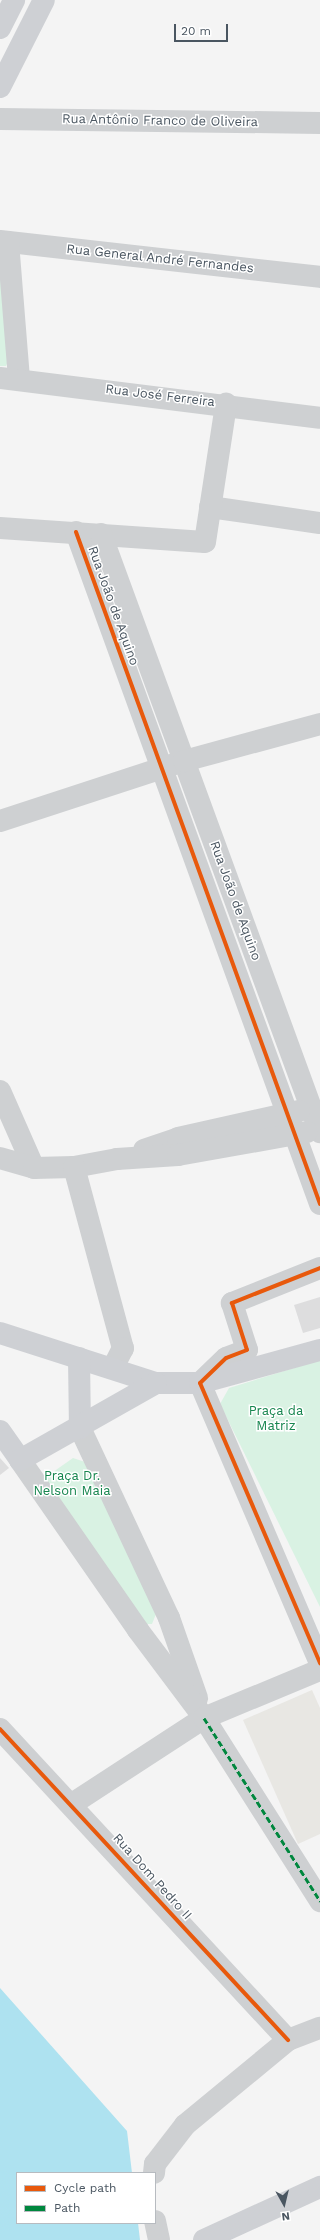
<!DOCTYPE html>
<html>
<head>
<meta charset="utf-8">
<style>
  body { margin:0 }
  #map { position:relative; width:320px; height:2240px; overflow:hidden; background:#f4f4f4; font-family:"Work Sans",sans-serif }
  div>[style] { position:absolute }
  .commercial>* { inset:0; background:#e8e7e3 }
  .green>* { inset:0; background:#d9f2e3 }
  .water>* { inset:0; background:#aee2f0 }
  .building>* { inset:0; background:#ddddde }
  .street>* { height:22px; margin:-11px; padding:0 11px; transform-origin:11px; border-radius:11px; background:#ced0d2 }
  .secondary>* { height:22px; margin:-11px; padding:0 11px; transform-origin:11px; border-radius:11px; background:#ced0d4 }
  .quiet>* { height:3px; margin-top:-1.5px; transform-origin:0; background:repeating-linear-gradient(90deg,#00873e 0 6px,transparent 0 9px) }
  .cycleway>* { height:4px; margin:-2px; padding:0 2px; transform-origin:2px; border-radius:2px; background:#e8590c }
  span { translate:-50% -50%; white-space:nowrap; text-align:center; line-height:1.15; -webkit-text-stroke:3px #fff; paint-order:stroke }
  .street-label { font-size:13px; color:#4a5661 }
  .park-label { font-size:13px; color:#17864f }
  .legend { position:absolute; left:16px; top:2172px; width:140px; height:52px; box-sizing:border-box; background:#fff; border:1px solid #b7bbc0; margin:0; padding:5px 7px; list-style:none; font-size:12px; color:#4a5661 }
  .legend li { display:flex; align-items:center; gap:8px; height:20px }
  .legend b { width:20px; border:1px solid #b7bbc0 }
  .north { position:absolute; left:264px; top:2184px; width:40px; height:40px; -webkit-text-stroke:3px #fff; paint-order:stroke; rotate:172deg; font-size:11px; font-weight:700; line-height:16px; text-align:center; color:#4a5661 }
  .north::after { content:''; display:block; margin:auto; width:14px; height:18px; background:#4a5661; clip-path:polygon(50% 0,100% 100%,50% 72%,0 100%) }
  .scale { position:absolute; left:174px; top:24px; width:54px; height:18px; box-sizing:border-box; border:2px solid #4a5661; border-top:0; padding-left:5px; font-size:12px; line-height:14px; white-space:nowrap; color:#4a5661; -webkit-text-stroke:3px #fff; paint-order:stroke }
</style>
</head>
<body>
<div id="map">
  <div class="commercial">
    <i style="clip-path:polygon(312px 1690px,320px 1708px,320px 1834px,298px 1844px,243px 1720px)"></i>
  </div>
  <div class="green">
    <i style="clip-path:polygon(0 255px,9px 360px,6px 366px,0 366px)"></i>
    <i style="clip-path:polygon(320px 1360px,320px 1607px,220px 1404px,229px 1388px)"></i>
    <i style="clip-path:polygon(73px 1458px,85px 1462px,156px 1614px,152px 1624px,146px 1624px,43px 1479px)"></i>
  </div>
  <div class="water">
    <i style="clip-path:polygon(0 1988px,127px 2131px,132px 2173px,17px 2173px,17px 2223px,138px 2223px,140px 2240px,0 2240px)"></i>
  </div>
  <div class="building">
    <i style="clip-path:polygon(320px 1297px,320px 1328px,303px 1333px,294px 1305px)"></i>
    <i style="clip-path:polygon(0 1458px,9px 1468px,0 1475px)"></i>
  </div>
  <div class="street">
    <i style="left:0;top:119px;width:320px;rotate:0.7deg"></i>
    <i style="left:0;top:241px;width:322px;rotate:6.4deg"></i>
    <i style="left:8px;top:242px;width:138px;rotate:85.4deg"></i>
    <i style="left:0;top:378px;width:322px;rotate:7.1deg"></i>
    <i style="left:210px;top:507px;width:111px;rotate:8.3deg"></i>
    <i style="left:0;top:528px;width:205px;rotate:3.9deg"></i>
    <i style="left:205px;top:542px;width:140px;rotate:-81.3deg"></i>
    <i style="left:76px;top:532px;width:715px;rotate:70.04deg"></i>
    <i style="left:101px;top:534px;width:637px;rotate:69.89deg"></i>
    <i style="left:0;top:821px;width:194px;rotate:-18.1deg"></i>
    <i style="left:184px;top:761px;width:141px;rotate:-15.2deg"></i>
    <i style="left:0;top:1091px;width:84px;rotate:66.2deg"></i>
    <i style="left:144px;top:1150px;width:36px;rotate:-19deg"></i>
    <i style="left:178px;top:1138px;width:124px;rotate:-12.6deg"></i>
    <i style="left:0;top:1158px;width:35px;rotate:16deg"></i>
    <i style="left:34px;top:1168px;width:40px;rotate:-1.4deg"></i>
    <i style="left:74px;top:1167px;width:44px;rotate:-10.5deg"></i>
    <i style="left:117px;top:1159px;width:61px;rotate:-3.8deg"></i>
    <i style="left:178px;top:1155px;width:131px;rotate:-10.1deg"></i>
    <i style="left:74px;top:1167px;width:188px;rotate:74.9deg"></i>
    <i style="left:123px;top:1348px;width:22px;rotate:117deg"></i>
    <i style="left:320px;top:1268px;width:95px;rotate:158.3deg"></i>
    <i style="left:232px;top:1303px;width:49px;rotate:72.3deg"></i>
    <i style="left:247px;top:1350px;width:22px;rotate:159deg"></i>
    <i style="left:226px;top:1358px;width:36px;rotate:136deg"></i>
    <i style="left:200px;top:1383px;width:305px;rotate:66.8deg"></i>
    <i style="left:80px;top:1428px;width:210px;rotate:64.9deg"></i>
    <i style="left:169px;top:1618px;width:85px;rotate:70.7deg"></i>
    <i style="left:20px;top:1460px;width:207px;rotate:55.2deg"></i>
    <i style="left:138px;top:1630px;width:110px;rotate:53.1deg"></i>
    <i style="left:204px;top:1718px;width:217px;rotate:57.6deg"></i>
    <i style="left:0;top:1729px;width:424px;rotate:47.2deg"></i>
    <i style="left:72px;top:1804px;width:158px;rotate:-33.1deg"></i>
    <i style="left:204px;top:1718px;width:126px;rotate:-22.5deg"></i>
    <i style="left:154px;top:2173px;width:9px;rotate:-84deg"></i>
    <i style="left:155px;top:2164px;width:49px;rotate:-52.4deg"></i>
    <i style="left:185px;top:2125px;width:134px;rotate:-39.5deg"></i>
    <i style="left:288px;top:2040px;width:34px;rotate:-21deg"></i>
    <i style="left:155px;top:2221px;width:19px;rotate:78deg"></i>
  </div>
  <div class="secondary">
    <i style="left:0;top:28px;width:31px;rotate:-63deg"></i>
    <i style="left:0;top:87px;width:97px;rotate:-63.2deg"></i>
    <i style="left:0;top:1333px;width:164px;rotate:17.8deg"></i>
    <i style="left:156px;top:1383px;width:44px"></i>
    <i style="left:200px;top:1383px;width:124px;rotate:-15.4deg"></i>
    <i style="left:79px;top:1358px;width:70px;rotate:89.2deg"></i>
    <i style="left:0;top:1431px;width:35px;rotate:55deg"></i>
    <i style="left:20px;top:1460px;width:156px;rotate:-29.5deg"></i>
    <i style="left:204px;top:2240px;width:128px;rotate:-24.6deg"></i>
  </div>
  <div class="quiet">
    <i style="left:204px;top:1718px;width:217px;rotate:57.6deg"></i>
  </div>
  <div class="cycleway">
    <i style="left:76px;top:532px;width:715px;rotate:70.04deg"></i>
    <i style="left:320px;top:1268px;width:95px;rotate:158.3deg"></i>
    <i style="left:232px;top:1303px;width:49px;rotate:72.3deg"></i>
    <i style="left:247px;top:1350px;width:22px;rotate:159deg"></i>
    <i style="left:226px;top:1358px;width:36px;rotate:136deg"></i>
    <i style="left:200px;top:1383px;width:305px;rotate:66.8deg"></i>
    <i style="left:0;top:1729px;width:424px;rotate:47.2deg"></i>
  </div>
  <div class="street-label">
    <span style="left:160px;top:121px;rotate:1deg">Rua Antônio Franco de Oliveira</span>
    <span style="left:160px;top:259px;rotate:6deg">Rua General André Fernandes</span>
    <span style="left:160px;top:396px;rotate:7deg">Rua José Ferreira</span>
    <span style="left:113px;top:606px;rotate:70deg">Rua João de Aquino</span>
    <span style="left:235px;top:901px;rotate:70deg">Rua João de Aquino</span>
    <span style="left:152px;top:1877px;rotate:48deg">Rua Dom Pedro II</span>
  </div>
  <div class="park-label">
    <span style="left:276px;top:1419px">Praça da<br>Matriz</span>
    <span style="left:72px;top:1484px">Praça Dr.<br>Nelson Maia</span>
  </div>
  <ul class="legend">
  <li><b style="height:5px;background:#e8590c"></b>Cycle path</li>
  <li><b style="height:5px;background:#00873e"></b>Path</li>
  </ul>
  <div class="north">N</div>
  <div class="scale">20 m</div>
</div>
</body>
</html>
